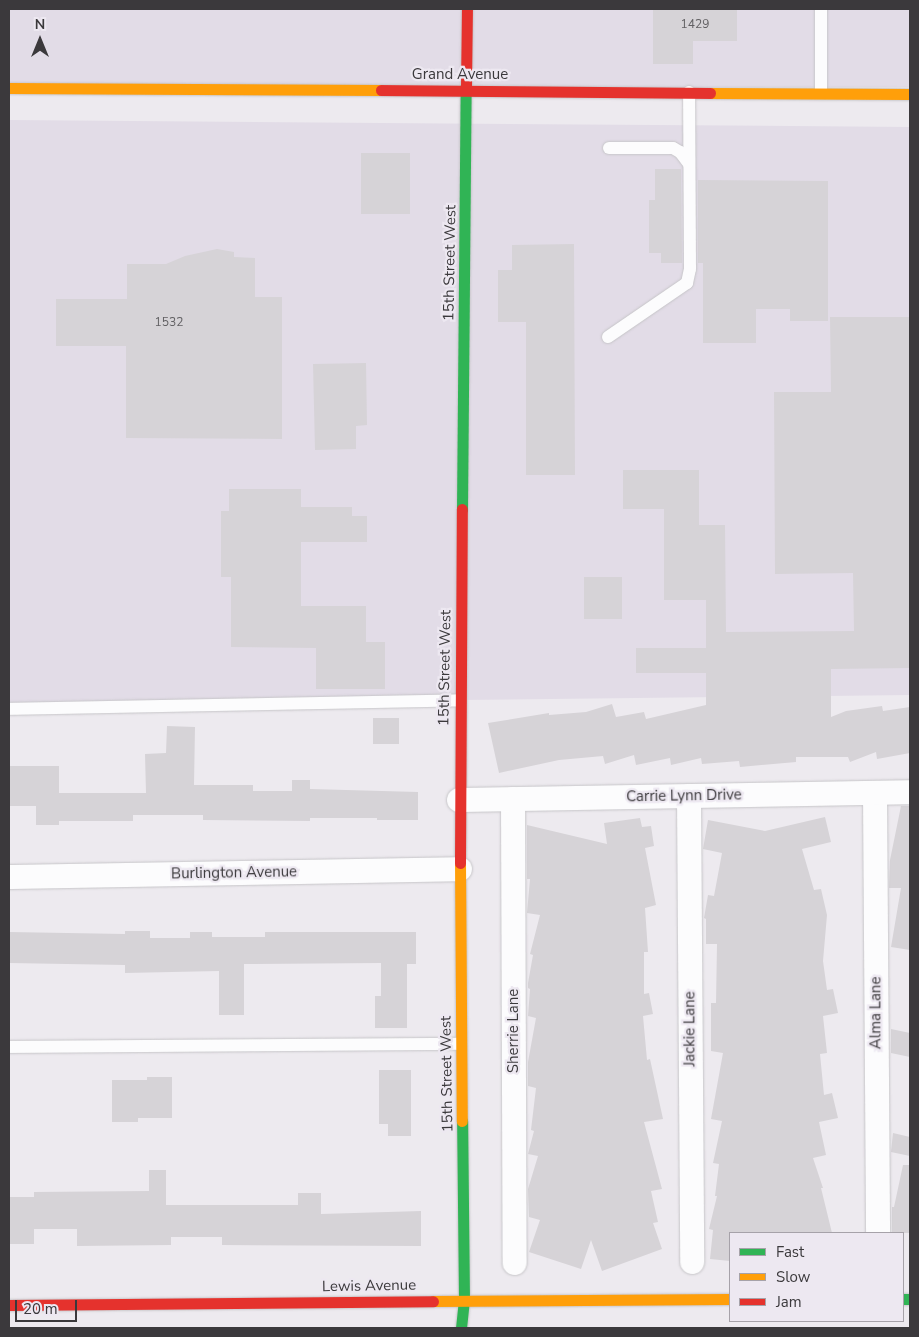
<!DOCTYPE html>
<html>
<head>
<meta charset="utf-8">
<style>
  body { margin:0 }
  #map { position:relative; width:919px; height:1337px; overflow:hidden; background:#edeaef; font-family:"Nunito Sans",sans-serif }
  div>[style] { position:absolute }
  .built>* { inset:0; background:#e2dce7; transform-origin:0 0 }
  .building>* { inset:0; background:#d6d3d7; transform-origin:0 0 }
  .roads { filter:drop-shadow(0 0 1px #c6c5c8) drop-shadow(0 0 1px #c6c5c8) }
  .lane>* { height:12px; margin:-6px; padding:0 6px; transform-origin:6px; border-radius:6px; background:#fcfcfd }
  .street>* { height:24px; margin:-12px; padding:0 12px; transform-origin:12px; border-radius:12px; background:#fcfcfd }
  .fast>* { height:11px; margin:-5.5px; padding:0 5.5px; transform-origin:5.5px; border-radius:5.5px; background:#30b455 }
  .slow>* { height:11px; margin:-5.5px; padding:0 5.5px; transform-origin:5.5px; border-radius:5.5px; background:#ff9f0a }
  .jam>* { height:11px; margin:-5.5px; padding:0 5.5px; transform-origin:5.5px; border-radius:5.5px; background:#e5322d }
  span { translate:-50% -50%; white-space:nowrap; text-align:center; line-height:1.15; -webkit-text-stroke:4.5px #ede8f1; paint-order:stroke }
  .number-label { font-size:12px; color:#626063 }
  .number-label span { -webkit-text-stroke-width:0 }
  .street-label { font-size:15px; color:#3b393c }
  .frame { position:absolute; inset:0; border:10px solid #3b393c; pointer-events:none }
  .legend { position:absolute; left:729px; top:1232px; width:175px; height:90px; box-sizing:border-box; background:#ede8f1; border:1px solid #a6a2a9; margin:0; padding:6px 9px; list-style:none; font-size:15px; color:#3b393c }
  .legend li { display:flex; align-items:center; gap:10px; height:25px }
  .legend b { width:25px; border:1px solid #a6a2a9 }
  .north { position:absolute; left:15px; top:15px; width:50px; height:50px; -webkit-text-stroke:4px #ede8f1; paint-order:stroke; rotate:0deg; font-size:14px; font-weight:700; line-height:20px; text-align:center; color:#3b393c }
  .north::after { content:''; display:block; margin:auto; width:18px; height:22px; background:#3b393c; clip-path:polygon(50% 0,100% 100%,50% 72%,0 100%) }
  .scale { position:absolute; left:15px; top:1300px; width:62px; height:22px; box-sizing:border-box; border:2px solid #3b393c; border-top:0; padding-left:6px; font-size:15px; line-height:18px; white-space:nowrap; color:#3b393c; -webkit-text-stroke:4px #ede8f1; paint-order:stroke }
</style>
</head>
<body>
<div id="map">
  <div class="built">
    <i style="left:9px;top:9px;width:901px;height:78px"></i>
    <i style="clip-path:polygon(9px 120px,910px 127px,910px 695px,460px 700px,9px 709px)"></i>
  </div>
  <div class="building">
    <i style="clip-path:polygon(653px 9px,737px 9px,737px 41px,693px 41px,693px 64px,653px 64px)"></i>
    <i style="left:361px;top:153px;width:49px;height:61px"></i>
    <i style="clip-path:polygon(655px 169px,681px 169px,682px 263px,661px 263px,661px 253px,649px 253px,649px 200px,655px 200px)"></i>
    <i style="clip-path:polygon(698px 180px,828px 181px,828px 321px,790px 321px,790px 309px,756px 309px,756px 343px,703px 343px,703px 263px,698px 263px)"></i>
    <i style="clip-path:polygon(574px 244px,575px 475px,526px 475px,526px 322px,498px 322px,498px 270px,512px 270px,512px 245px)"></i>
    <i style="clip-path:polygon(217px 249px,234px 252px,234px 257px,255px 258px,255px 297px,282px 297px,282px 439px,126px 438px,126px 346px,56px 346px,56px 299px,127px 299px,127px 264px,166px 264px,185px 256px)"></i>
    <i style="clip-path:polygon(830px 317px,910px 317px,910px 668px,831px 669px,831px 717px,846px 711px,882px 706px,883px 711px,910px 707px,910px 753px,877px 759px,876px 752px,850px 762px,848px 757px,796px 757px,796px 762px,740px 767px,739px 761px,702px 764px,701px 758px,671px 765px,670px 758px,636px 765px,634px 755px,605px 764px,603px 756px,559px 760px,499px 773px,488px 723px,549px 713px,549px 715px,586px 712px,612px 704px,616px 717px,644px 712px,646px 719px,706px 705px,706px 673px,636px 673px,636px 648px,706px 648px,706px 600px,664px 600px,664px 509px,623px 509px,623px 470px,699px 470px,699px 525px,725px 525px,726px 632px,854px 631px,853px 573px,775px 574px,774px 392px,831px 392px)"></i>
    <i style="clip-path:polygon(366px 363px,367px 425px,356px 426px,356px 449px,315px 450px,313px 364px)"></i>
    <i style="clip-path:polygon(229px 489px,301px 489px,301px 507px,352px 507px,352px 516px,367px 516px,367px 542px,301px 542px,301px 606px,366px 606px,366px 642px,385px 642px,385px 689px,316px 689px,316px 648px,231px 647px,231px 577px,221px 577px,221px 511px,229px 511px)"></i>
    <i style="left:584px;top:577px;width:38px;height:42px"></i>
    <i style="left:373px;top:718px;width:26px;height:26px"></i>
    <i style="clip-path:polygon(167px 726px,195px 727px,194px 785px,253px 785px,253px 791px,292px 791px,292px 780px,310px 780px,310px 789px,418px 792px,418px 820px,377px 820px,377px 818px,310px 818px,310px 821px,203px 820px,203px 815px,133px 815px,133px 821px,59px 821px,59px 825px,36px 825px,36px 806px,9px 806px,9px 766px,59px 766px,59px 793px,146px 793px,145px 754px,166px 753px)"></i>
    <i style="clip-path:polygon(901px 806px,910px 806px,910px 950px,891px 947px,901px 888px,889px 888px,890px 860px)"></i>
    <i style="clip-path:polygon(825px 817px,831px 842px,802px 849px,814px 890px,821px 889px,827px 915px,823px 961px,827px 990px,833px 989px,838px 1013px,823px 1016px,827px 1053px,820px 1054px,824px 1095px,832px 1093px,838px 1118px,819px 1122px,826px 1155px,813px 1158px,823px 1188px,821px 1188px,832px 1233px,730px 1233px,730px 1261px,710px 1259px,713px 1230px,709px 1229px,717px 1196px,715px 1196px,719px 1164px,713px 1163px,722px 1121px,711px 1119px,723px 1053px,711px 1051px,711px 1003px,716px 1003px,717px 944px,706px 944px,706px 919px,704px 918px,708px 895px,714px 896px,722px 853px,703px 849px,708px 820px,765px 831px)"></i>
    <i style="clip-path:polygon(640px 818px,642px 827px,651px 826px,654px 846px,645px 848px,656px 905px,645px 908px,648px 952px,644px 952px,644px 994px,649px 993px,653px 1014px,643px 1016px,647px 1060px,650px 1059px,663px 1119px,644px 1122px,662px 1189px,651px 1191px,658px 1222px,653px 1223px,662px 1249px,602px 1271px,591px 1240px,581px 1269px,529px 1252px,540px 1220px,529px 1217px,528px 1189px,538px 1156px,528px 1154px,534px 1131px,531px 1130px,536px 1088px,528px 1086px,528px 1062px,536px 1018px,528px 1016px,530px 989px,528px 988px,528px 983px,533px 955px,530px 954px,540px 915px,527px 913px,530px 879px,527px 879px,527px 825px,607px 844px,604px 823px)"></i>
    <i style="clip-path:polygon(125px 931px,150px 931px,150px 938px,190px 938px,190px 932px,212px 932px,212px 937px,265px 937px,265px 932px,416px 932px,416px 964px,407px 964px,407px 1028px,375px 1028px,375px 996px,381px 996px,381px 963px,244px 964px,244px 1015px,219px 1015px,219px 971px,125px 973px,125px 965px,9px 963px,9px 932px,125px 934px)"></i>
    <i style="clip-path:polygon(891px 1029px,910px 1033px,910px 1057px,891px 1053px)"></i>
    <i style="clip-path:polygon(379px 1070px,411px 1070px,411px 1136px,388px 1136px,388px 1124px,379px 1124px)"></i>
    <i style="clip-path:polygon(147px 1077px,172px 1077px,172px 1118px,138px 1118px,138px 1122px,112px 1122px,112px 1080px,147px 1080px)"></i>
    <i style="clip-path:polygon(893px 1133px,910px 1137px,910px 1156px,891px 1152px)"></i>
    <i style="clip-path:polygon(903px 1165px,910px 1165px,910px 1233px,892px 1233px,892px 1207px,894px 1207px)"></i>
    <i style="clip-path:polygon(149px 1170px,166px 1170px,166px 1205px,298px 1205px,298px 1193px,321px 1193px,321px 1214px,421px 1211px,421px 1246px,222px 1245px,222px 1237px,171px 1237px,171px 1245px,77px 1246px,77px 1229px,34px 1229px,34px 1244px,9px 1244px,9px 1197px,34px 1197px,34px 1192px,149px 1191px)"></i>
  </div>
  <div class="roads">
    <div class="lane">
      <i style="left:821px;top:9px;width:84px;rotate:90deg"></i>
      <i style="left:609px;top:148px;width:64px"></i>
      <i style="left:673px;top:148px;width:8px;rotate:30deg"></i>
      <i style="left:680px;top:152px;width:15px;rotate:53deg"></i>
      <i style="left:608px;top:337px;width:96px;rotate:-34.4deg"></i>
      <i style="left:687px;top:283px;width:14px;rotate:-78deg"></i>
      <i style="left:690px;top:269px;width:177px;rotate:-90.3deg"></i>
      <i style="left:9px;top:709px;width:451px;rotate:-1.1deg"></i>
      <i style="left:9px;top:1047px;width:452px;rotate:-0.4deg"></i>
    </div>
    <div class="street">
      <i style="left:875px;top:793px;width:440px;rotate:89.6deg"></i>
      <i style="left:689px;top:796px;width:466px;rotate:89.6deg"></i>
      <i style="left:513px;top:799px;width:464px;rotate:89.8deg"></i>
      <i style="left:459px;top:800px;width:451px;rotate:-1deg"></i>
      <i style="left:9px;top:877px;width:451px;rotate:-1deg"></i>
    </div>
    <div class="fast">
      <i style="left:462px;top:509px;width:422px;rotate:-89.5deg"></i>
      <i style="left:903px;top:1299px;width:7px"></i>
      <i style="left:461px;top:1328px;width:28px;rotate:-84deg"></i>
      <i style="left:464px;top:1300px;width:179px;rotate:-90.6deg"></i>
    </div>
    <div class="slow">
      <i style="left:9px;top:88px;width:372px;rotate:0.3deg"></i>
      <i style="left:710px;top:93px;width:200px;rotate:0.3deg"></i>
      <i style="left:460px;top:863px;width:258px;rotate:89.6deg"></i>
      <i style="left:433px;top:1301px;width:297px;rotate:-0.4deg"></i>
    </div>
    <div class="jam">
      <i style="left:466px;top:87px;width:78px;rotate:-89.3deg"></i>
      <i style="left:381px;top:90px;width:329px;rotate:0.5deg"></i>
      <i style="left:460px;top:863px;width:354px;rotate:-89.7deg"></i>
      <i style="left:9px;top:1305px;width:424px;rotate:-0.5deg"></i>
    </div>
  </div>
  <div class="number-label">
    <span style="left:695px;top:25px">1429</span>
    <span style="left:169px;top:323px">1532</span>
  </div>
  <div class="street-label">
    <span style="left:460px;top:75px">Grand Avenue</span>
    <span style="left:450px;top:263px;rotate:-89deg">15th Street West</span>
    <span style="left:445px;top:668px;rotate:-89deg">15th Street West</span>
    <span style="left:684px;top:796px;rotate:-1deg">Carrie Lynn Drive</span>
    <span style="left:234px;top:873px;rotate:-1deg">Burlington Avenue</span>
    <span style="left:876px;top:1013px;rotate:-90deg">Alma Lane</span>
    <span style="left:690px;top:1029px;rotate:-90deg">Jackie Lane</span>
    <span style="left:514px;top:1031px;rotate:-90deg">Sherrie Lane</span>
    <span style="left:447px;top:1074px;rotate:-91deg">15th Street West</span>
    <span style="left:369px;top:1286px;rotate:-1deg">Lewis Avenue</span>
  </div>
  <div class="frame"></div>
  <ul class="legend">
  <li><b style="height:6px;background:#30b455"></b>Fast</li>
  <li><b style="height:6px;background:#ff9f0a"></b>Slow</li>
  <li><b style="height:6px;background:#e5322d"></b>Jam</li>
  </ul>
  <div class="north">N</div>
  <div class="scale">20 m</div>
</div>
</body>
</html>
